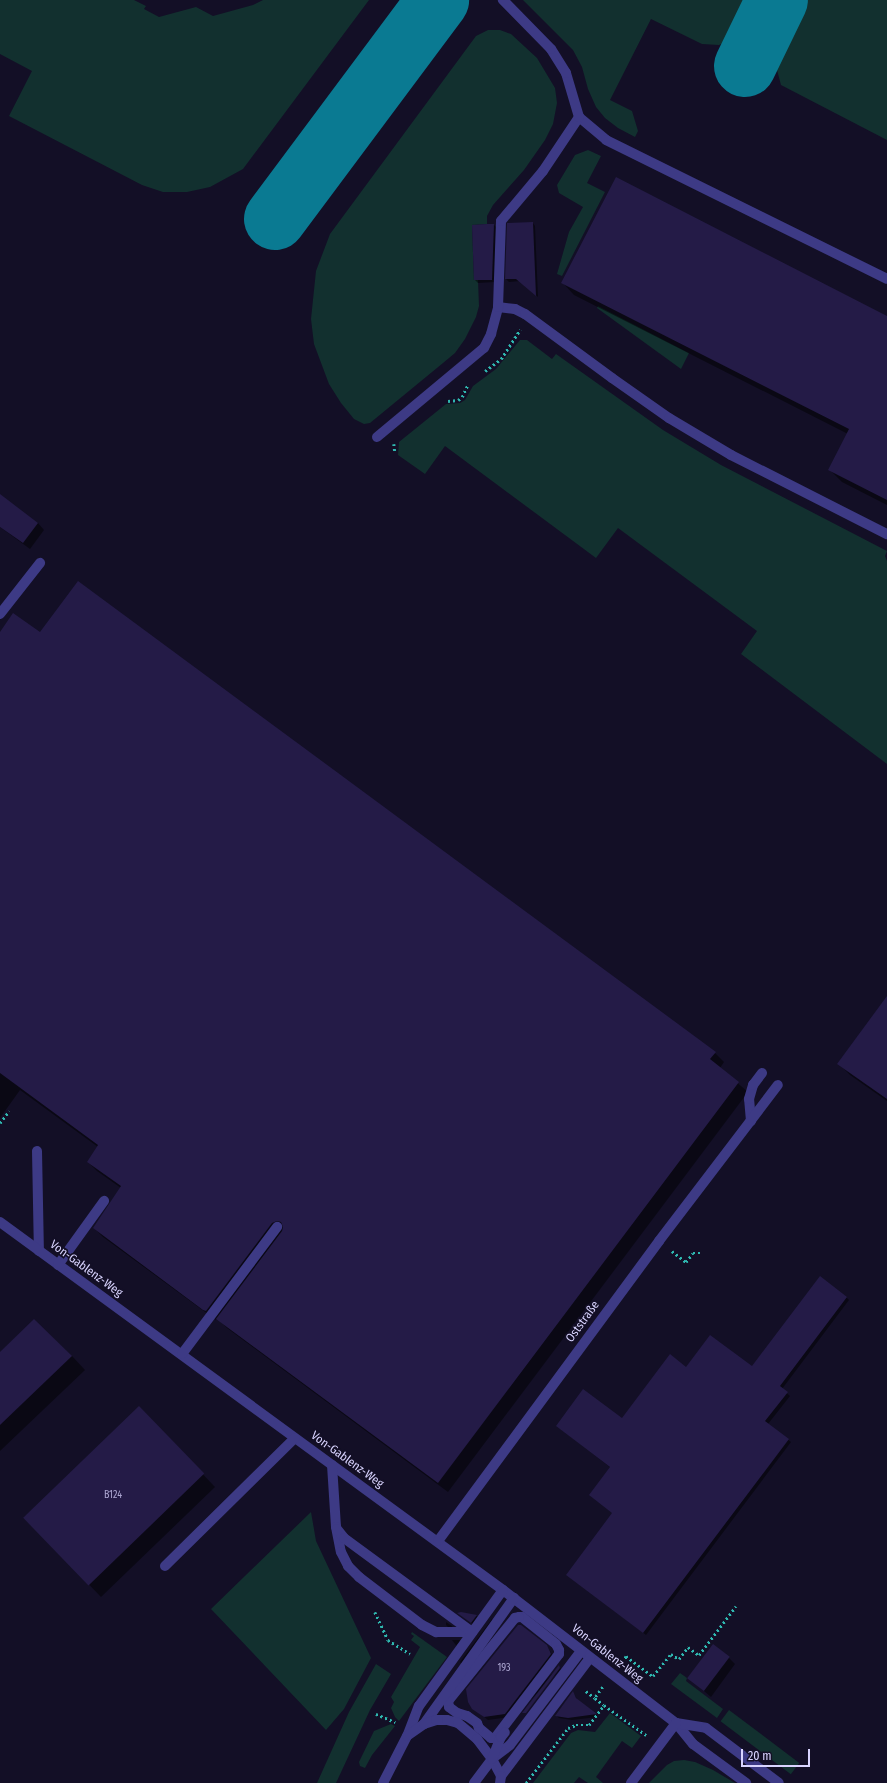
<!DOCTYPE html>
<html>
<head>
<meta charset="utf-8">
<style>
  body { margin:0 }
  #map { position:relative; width:887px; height:1783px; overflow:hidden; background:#130f26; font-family:"Fira Sans Condensed",sans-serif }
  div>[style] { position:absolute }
  .green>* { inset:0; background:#12302f; transform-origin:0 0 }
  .shadow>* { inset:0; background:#0007; transform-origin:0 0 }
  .taxiway>* { height:62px; margin:-31px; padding:0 31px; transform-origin:31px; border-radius:31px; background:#0a7a92 }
  .building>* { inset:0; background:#241b47; transform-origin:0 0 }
  .path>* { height:2.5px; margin-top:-1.25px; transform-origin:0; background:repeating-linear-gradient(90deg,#2fb8b0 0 2px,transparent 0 5px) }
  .minor>* { height:10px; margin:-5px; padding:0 5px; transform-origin:5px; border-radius:5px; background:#3d3a85 }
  span { translate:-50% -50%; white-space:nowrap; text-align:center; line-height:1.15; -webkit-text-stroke:3.5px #130f26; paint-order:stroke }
  .number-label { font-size:10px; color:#aca6d1 }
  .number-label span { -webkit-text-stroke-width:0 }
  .street-label { font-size:12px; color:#d9d4ff }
  .scale { position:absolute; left:741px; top:1749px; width:69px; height:18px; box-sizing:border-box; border:2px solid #d9d4ff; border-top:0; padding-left:5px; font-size:12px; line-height:14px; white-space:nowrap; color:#d9d4ff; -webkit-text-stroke:3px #130f26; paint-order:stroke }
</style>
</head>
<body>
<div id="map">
  <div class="green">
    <i style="clip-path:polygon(0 0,134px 0,146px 6px,144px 9px,159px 17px,196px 7px,213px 16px,253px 5px,263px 0,369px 0,243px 169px,210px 187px,187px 192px,163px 192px,142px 185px,9px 116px,32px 71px,0 54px)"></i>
    <i style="clip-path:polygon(523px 0,750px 0,730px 40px,719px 45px,702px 44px,651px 19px,610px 100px,632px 111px,638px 131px,635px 137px,618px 128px,605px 118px,596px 107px,588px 89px,582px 67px,573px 50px)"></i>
    <i style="clip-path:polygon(806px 0,887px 0,887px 140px,781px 85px,777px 70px,780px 54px)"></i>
    <i style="clip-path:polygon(488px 30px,500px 30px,511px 34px,537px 58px,555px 88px,557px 103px,553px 124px,545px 140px,524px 170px,493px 205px,487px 216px,487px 224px,472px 225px,474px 280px,478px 280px,479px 306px,476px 317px,465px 339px,455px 353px,443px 363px,370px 423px,364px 424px,354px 419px,341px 403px,329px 384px,314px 344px,311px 319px,316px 271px,330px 234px,476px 36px)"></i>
    <i style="clip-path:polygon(588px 150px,601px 156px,587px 183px,605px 192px,562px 276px,557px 274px,569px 232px,583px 207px,559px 193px,557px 185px,575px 155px)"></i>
    <i style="clip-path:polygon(598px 306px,689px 353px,681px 369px,597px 308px)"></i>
    <i style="clip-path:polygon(520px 340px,527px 340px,552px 359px,556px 354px,663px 430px,721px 465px,887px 551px,885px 556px,887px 561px,887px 764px,741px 654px,757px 631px,618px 528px,596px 558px,445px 446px,425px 474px,398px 455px,399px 442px,446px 404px,460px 403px,465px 400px,473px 386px,496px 369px)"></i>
    <i style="clip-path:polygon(311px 1512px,316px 1541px,371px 1658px,344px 1709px,326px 1730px,211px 1609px)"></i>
    <i style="clip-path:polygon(412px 1632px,447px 1657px,399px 1721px,395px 1717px,391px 1708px,394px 1702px,391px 1697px,420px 1647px,411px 1640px,414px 1636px,411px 1634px)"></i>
    <i style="clip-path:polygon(376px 1664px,391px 1674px,370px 1710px,336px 1783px,317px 1783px,349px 1712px)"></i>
    <i style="clip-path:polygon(680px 1673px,687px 1678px,686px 1681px,723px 1709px,717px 1718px,671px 1684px)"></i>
    <i style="left:729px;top:1710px;width:88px;height:14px;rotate:37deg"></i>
    <i style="clip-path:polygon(610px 1713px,641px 1736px,632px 1748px,622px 1741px,596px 1777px,603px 1783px,588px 1783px,579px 1777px,574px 1783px,533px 1783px,571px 1733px,578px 1730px,595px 1732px)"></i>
    <i style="clip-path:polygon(391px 1724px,395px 1726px,372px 1755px,365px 1768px,360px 1766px,359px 1762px,374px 1731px)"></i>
    <i style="clip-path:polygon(684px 1760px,695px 1762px,713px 1770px,735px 1783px,649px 1783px,667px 1765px,674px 1761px)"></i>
  </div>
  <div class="shadow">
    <i style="clip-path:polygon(533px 223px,535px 226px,538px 297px,520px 281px,509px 282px,506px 279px)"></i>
    <i style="clip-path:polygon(494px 225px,497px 228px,495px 282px,478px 283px,475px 280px,473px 226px)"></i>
    <i style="clip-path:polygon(562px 282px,887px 317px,887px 505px,842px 482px,830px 470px,848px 434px,574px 295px)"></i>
    <i style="clip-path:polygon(0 506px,38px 523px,44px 530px,30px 549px,0 527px)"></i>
    <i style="clip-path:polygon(0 633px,40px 634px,715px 1053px,724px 1062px,720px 1068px,748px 1092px,448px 1492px,227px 1328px,217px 1318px,216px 1320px,103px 1237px,94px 1228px,121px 1188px,97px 1171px,88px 1162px,98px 1147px,20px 1090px,0 1118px)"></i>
    <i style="clip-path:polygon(887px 998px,887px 1101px,850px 1075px,839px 1064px)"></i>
    <i style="clip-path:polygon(846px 1297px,849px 1300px,782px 1389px,790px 1396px,768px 1424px,791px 1442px,646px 1635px,570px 1577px,613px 1513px,590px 1495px,611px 1468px,557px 1426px,623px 1420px,687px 1369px,752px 1367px)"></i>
    <i style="clip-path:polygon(0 1353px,72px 1356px,85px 1370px,0 1451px)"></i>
    <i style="clip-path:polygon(151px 1420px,215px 1487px,101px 1597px,24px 1517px)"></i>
    <i style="clip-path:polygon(459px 1614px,477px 1616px,479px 1618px,474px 1625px)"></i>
    <i style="clip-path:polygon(492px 1619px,494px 1621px,463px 1665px,460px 1662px)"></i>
    <i style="clip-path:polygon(446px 1622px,452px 1626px,453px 1628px,449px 1628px,446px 1625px)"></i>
    <i style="clip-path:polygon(452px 1640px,459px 1640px,462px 1642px,458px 1648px)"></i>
    <i style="clip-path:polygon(547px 1646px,554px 1658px,509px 1717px,488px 1720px,473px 1708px)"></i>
    <i style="clip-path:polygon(729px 1658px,735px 1664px,711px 1697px,689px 1678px)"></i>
    <i style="left:559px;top:1667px;width:3px;height:58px;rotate:45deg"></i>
    <i style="clip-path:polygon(573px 1692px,578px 1701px,598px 1717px,572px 1720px,559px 1718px,556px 1715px)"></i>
  </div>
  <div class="taxiway">
    <i style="left:745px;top:66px;width:73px;rotate:-64.1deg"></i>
    <i style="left:275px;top:219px;width:273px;rotate:-53.3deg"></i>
  </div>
  <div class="building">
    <i style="clip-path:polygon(616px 177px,887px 316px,887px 500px,828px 470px,849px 429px,561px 283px)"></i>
    <i style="clip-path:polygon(533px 222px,536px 296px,516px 279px,505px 279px,507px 223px)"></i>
    <i style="clip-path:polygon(487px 224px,494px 224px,492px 280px,474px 280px,472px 225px)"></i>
    <i style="clip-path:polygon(0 494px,38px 523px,23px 543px,0 527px)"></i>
    <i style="clip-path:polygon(78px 581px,716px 1052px,710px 1059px,739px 1082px,438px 1483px,216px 1319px,282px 1231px,283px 1227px,281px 1222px,277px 1221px,272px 1223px,206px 1311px,203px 1310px,93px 1228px,121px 1186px,87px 1162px,98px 1145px,0 1073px,0 632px,13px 613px,40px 632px)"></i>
    <i style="clip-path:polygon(887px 996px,887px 1099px,837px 1064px)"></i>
    <i style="clip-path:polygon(820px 1276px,847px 1297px,780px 1386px,788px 1392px,765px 1421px,789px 1439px,643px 1633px,566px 1575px,612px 1513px,589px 1495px,610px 1467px,556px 1426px,583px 1389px,622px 1418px,670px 1354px,686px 1367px,710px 1335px,752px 1366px)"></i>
    <i style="clip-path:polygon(34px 1319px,72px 1356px,0 1425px,0 1352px)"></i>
    <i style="left:139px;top:1406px;width:94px;height:161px;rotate:46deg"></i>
    <i style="clip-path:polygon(461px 1612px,477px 1615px,471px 1623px,457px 1613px)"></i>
    <i style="clip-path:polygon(518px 1625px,521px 1625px,547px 1645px,551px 1654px,505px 1714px,484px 1717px,472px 1709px,468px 1702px,466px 1689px)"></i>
    <i style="left:713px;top:1644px;width:21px;height:43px;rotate:37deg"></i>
    <i style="clip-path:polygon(559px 1665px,560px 1668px,526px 1713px,522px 1713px)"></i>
    <i style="clip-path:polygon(573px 1691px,576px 1698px,597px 1714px,568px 1718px,555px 1716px)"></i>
  </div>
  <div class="path">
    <i style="left:485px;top:371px;width:20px;rotate:-37deg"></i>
    <i style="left:501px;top:359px;width:35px;rotate:-57deg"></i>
    <i style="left:448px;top:401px;width:10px;rotate:-6deg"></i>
    <i style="left:458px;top:400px;width:5px;rotate:-37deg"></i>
    <i style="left:462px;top:397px;width:14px;rotate:-65deg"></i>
    <i style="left:394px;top:444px;width:8px;rotate:83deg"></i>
    <i style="left:0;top:1123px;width:15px;rotate:-53deg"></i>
    <i style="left:672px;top:1251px;width:18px;rotate:38deg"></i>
    <i style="left:686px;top:1262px;width:11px;rotate:-52deg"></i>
    <i style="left:693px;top:1253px;width:9px"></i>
    <i style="left:375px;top:1612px;width:31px;rotate:65deg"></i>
    <i style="left:388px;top:1640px;width:26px;rotate:32deg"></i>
    <i style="left:622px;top:1662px;width:7px;rotate:-56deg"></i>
    <i style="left:626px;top:1656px;width:34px;rotate:37deg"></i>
    <i style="left:653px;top:1676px;width:28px;rotate:-51deg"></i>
    <i style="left:671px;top:1654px;width:9px;rotate:32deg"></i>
    <i style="left:679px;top:1659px;width:15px;rotate:-53deg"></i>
    <i style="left:688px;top:1647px;width:14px;rotate:36deg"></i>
    <i style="left:699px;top:1655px;width:61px;rotate:-52.9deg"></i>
    <i style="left:603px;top:1687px;width:14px;rotate:126deg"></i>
    <i style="left:595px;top:1698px;width:11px;rotate:38deg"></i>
    <i style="left:586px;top:1691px;width:11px;rotate:38deg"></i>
    <i style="left:376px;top:1714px;width:21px;rotate:23deg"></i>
    <i style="left:526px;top:1783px;width:69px;rotate:-52.6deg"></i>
    <i style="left:568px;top:1728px;width:9px;rotate:-21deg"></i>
    <i style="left:576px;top:1725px;width:13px"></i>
    <i style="left:589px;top:1725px;width:25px;rotate:-53deg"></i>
    <i style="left:604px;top:1705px;width:52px;rotate:35.5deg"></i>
  </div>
  <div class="minor">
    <i style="left:579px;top:117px;width:35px;rotate:40deg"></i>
    <i style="left:606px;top:140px;width:313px;rotate:26.3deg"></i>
    <i style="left:498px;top:307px;width:17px;rotate:7deg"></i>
    <i style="left:515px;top:309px;width:11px;rotate:27deg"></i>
    <i style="left:525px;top:314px;width:108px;rotate:36.3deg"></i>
    <i style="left:612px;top:378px;width:70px;rotate:35.1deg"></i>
    <i style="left:669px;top:418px;width:72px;rotate:30.8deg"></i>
    <i style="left:731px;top:455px;width:175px;rotate:26.9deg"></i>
    <i style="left:377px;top:437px;width:139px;rotate:-39.8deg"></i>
    <i style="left:484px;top:348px;width:16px;rotate:-63deg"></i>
    <i style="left:491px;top:334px;width:28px;rotate:-75deg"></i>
    <i style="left:498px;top:307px;width:86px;rotate:-88deg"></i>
    <i style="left:501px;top:221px;width:65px;rotate:-50deg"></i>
    <i style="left:543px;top:171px;width:65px;rotate:-56.3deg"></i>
    <i style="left:579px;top:117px;width:46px;rotate:-106.5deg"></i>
    <i style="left:566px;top:73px;width:28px;rotate:-122deg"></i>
    <i style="left:551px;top:49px;width:69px;rotate:-134.4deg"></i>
    <i style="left:0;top:614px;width:65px;rotate:-51.9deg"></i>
    <i style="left:751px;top:1121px;width:22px;rotate:-95deg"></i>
    <i style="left:749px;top:1099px;width:15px;rotate:-74deg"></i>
    <i style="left:753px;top:1085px;width:15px;rotate:-53deg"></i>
    <i style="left:37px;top:1151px;width:100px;rotate:88.9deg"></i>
    <i style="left:0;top:1222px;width:623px;rotate:36.19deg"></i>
    <i style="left:503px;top:1590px;width:218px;rotate:37.6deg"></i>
    <i style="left:676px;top:1723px;width:27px;rotate:51deg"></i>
    <i style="left:693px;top:1744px;width:66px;rotate:36.3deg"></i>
    <i style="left:58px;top:1265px;width:79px;rotate:-54.3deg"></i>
    <i style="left:182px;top:1354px;width:159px;rotate:-53.2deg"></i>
    <i style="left:332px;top:1465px;width:62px;rotate:86.3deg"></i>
    <i style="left:336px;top:1527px;width:25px;rotate:79deg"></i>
    <i style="left:341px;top:1552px;width:16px;rotate:63deg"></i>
    <i style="left:348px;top:1566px;width:16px;rotate:45deg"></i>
    <i style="left:359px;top:1577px;width:79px;rotate:37.3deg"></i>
    <i style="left:422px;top:1625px;width:16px;rotate:27deg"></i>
    <i style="left:436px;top:1632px;width:36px"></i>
    <i style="left:337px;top:1529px;width:11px;rotate:52deg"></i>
    <i style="left:344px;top:1538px;width:159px;rotate:36.3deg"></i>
    <i style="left:438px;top:1541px;width:373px;rotate:-53.6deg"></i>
    <i style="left:659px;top:1241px;width:196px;rotate:-52.7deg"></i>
    <i style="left:165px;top:1566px;width:182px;rotate:-44.6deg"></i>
    <i style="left:519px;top:1617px;width:3px"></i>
    <i style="left:522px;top:1617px;width:43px;rotate:38.5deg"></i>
    <i style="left:556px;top:1644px;width:7px;rotate:63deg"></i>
    <i style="left:559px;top:1650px;width:4px;rotate:90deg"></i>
    <i style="left:559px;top:1654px;width:106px;rotate:127.3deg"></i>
    <i style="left:495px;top:1738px;width:4px;rotate:180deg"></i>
    <i style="left:491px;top:1738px;width:16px;rotate:-140deg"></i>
    <i style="left:479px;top:1728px;width:5px;rotate:-112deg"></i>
    <i style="left:477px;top:1723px;width:12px;rotate:-145deg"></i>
    <i style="left:467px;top:1716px;width:10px;rotate:-163deg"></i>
    <i style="left:457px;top:1713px;width:10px;rotate:-143deg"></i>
    <i style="left:449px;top:1707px;width:6px;rotate:-99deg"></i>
    <i style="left:448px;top:1701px;width:107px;rotate:-51.1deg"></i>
    <i style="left:515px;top:1618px;width:4px;rotate:-14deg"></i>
    <i style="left:676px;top:1723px;width:30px;rotate:9deg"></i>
    <i style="left:706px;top:1728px;width:91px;rotate:37deg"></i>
    <i style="left:424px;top:1724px;width:155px;rotate:-54.5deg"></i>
    <i style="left:408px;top:1734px;width:30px;rotate:-69deg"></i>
    <i style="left:419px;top:1706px;width:143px;rotate:-54.1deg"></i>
    <i style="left:493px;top:1758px;width:21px;rotate:-37deg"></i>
    <i style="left:510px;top:1745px;width:118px;rotate:-52.9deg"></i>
    <i style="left:501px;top:1776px;width:148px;rotate:-53deg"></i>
    <i style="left:383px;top:1783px;width:53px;rotate:-62.9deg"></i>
    <i style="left:407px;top:1736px;width:21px;rotate:-35deg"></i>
    <i style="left:424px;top:1724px;width:13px;rotate:-18deg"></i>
    <i style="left:436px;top:1720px;width:11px"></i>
    <i style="left:447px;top:1720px;width:11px;rotate:15deg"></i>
    <i style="left:458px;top:1723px;width:25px;rotate:40deg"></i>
    <i style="left:477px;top:1739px;width:25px;rotate:53deg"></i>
    <i style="left:492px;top:1759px;width:19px;rotate:62deg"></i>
    <i style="left:501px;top:1776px;width:7px;rotate:98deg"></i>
    <i style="left:474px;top:1783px;width:30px;rotate:-53deg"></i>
    <i style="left:492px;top:1759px;width:24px;rotate:-68deg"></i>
    <i style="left:501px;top:1737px;width:6px;rotate:-51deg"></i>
    <i style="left:631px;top:1783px;width:75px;rotate:-53.1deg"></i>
  </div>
  <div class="number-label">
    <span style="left:113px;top:1496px">B124</span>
    <span style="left:504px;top:1669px">193</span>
  </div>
  <div class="street-label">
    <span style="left:86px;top:1269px;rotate:36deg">Von-Gablenz-Weg</span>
    <span style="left:583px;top:1322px;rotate:-54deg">Oststraße</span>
    <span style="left:347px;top:1460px;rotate:36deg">Von-Gablenz-Weg</span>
    <span style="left:607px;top:1654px;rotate:38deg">Von-Gablenz-Weg</span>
  </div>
  <div class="scale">20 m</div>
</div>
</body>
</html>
